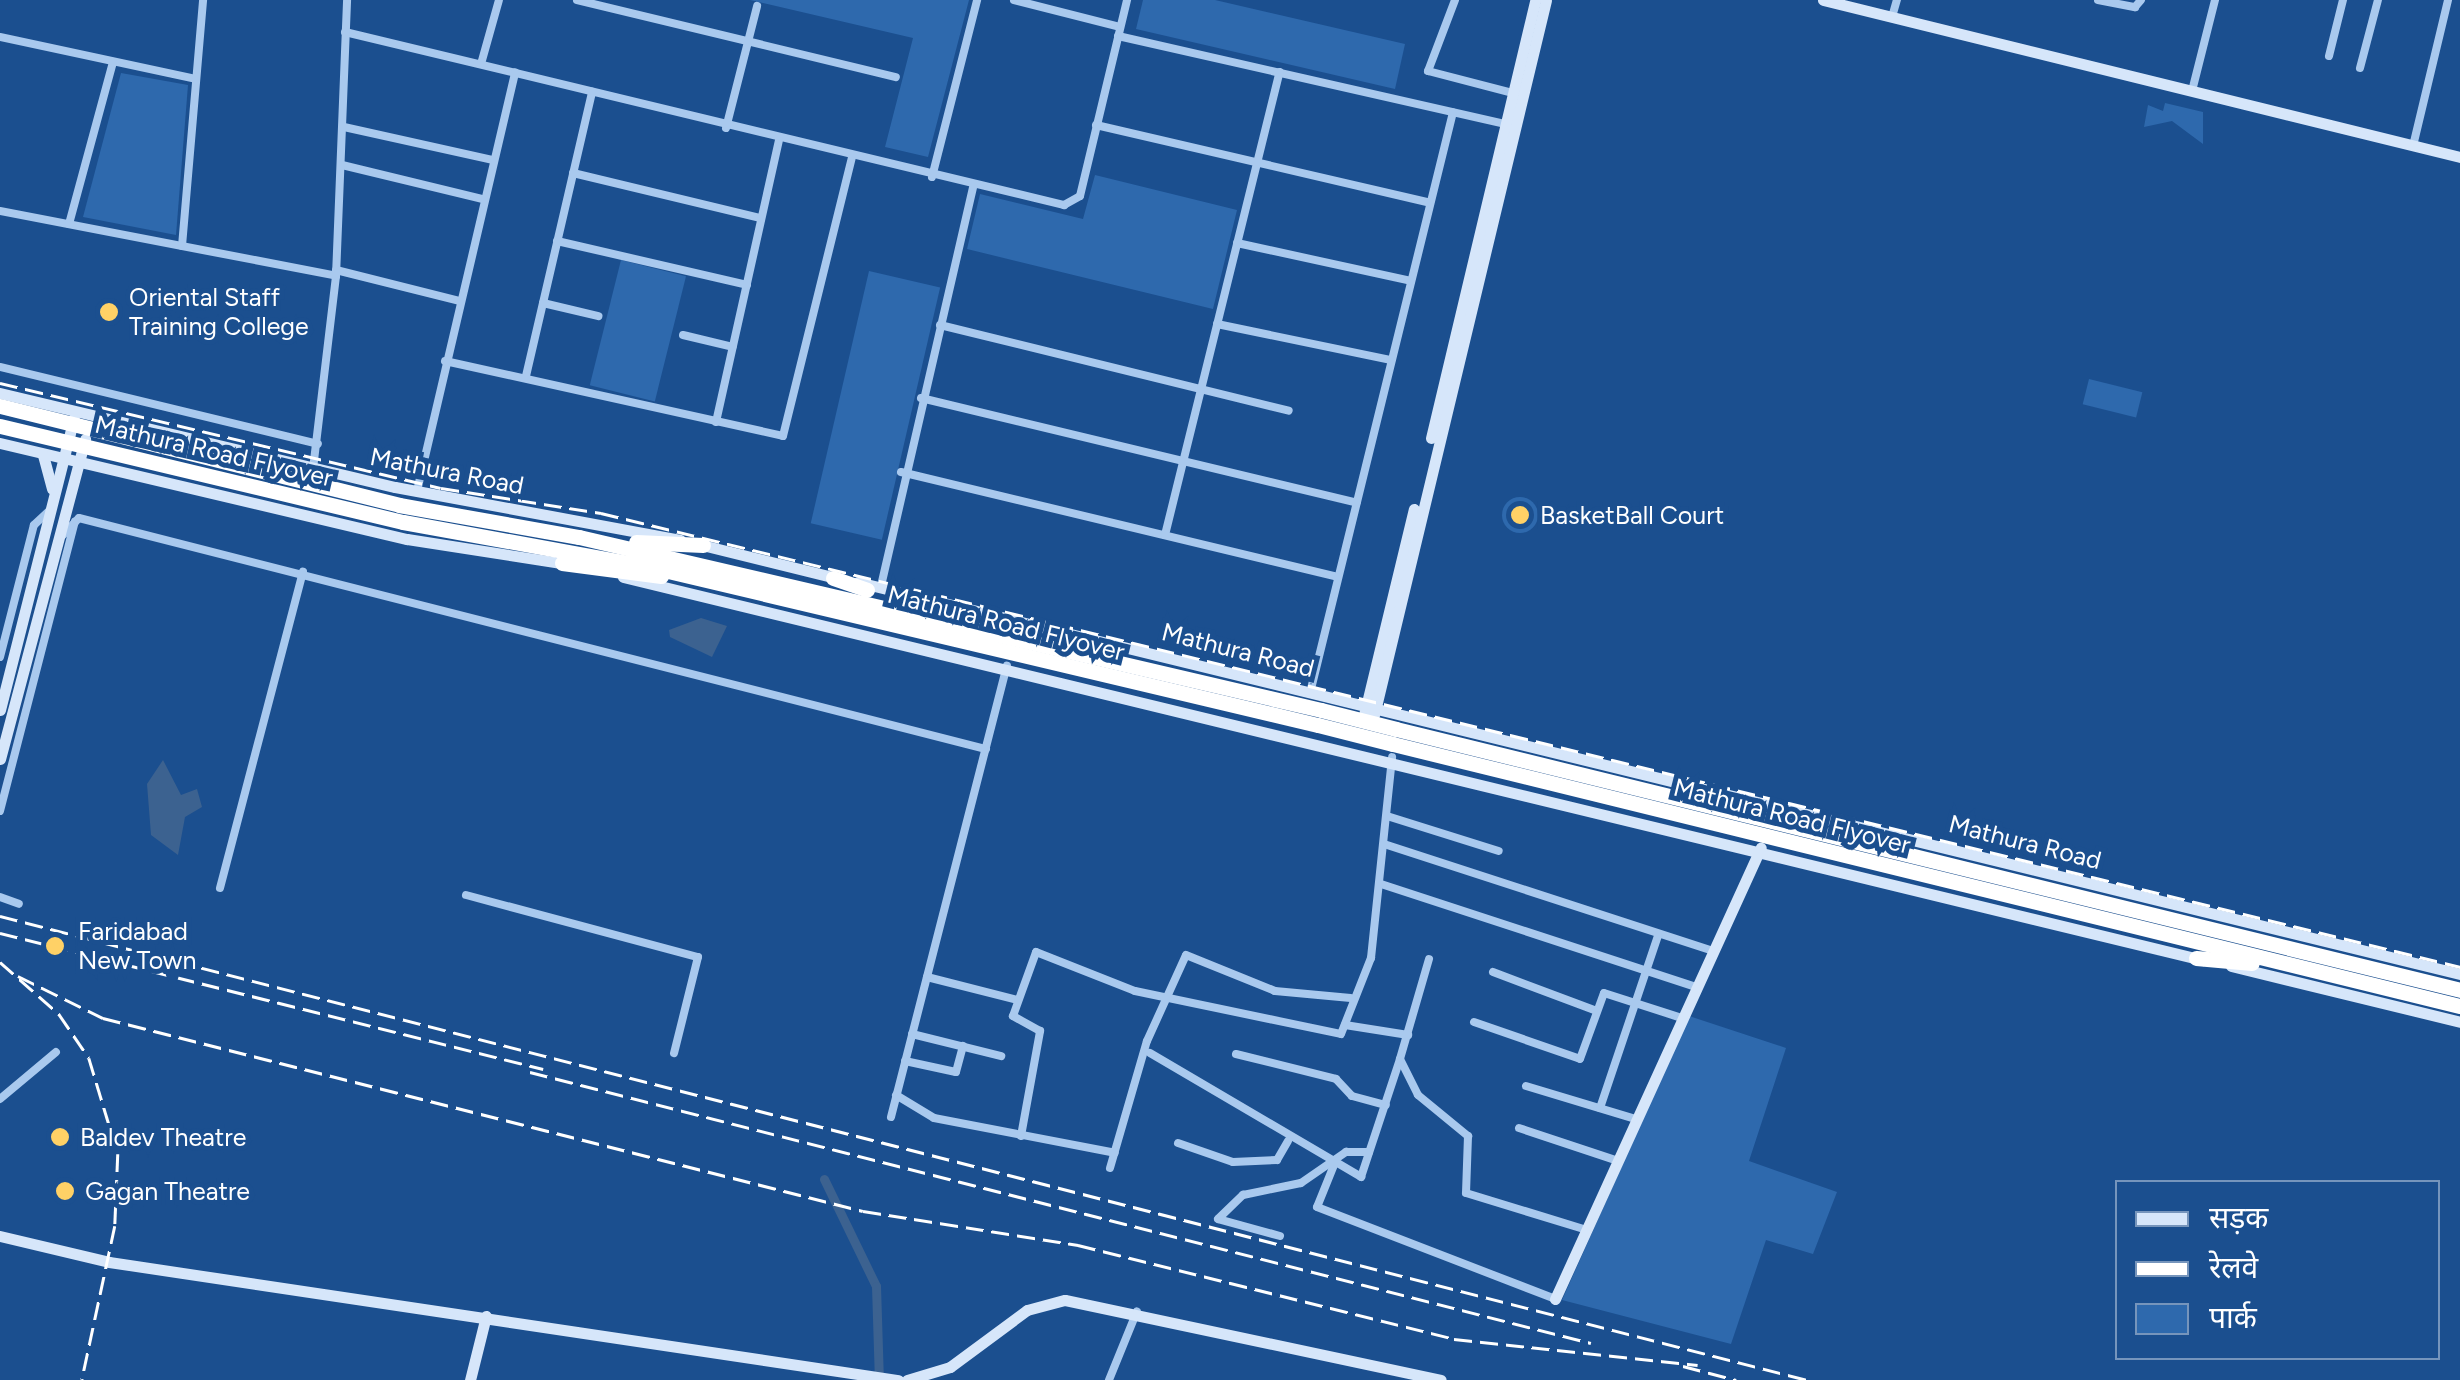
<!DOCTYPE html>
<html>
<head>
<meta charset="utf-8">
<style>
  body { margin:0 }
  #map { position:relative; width:2460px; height:1380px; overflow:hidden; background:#1b4f8f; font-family:Figtree,"Noto Sans Devanagari",sans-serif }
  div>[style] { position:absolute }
  .green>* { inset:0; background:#2e69ad; transform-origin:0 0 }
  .round { border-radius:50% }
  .water>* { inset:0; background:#3c6290 }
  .canal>* { height:9px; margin:-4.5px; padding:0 4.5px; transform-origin:4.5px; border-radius:4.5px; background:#3c6290 }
  .street>* { height:8px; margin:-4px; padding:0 4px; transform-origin:4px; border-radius:4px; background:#a9c9ee }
  .secondary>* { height:11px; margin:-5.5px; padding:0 5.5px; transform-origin:5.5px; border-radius:5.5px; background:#d6e6fa }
  .highway>* { height:15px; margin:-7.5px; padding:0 7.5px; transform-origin:7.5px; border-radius:7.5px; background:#fff }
  .rail>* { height:2.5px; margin-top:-1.25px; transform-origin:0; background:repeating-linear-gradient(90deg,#fff 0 18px,transparent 0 26px) }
  .highway-bridge>* { height:15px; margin:-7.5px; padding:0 7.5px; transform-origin:7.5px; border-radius:7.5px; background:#fff }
  .dots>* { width:28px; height:28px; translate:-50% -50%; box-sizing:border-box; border:5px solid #1b4f8f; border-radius:50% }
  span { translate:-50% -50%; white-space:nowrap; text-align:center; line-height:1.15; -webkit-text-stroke:10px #1b4f8f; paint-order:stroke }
  .poi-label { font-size:25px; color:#fff }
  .left { translate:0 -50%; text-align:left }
  .street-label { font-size:25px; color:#fff }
  .legend { position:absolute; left:2115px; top:1180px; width:325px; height:180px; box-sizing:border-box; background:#1b4f8f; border:2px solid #7695bc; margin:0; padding:12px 18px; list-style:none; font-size:30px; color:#fff }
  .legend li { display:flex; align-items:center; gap:20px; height:50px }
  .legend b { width:50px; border:2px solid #7695bc }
</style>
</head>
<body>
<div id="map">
  <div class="green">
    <i style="clip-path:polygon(750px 0,969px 0,928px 157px,885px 147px,913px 38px)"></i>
    <i style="clip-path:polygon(1143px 0,1215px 0,1405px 44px,1395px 89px,1136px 29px)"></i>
    <i style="clip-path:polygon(121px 73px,188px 85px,176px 235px,83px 217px)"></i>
    <i style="clip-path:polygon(2165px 103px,2203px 112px,2203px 144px,2172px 121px,2144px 127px,2148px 105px,2163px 111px)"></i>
    <i style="clip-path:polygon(1095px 175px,1237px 210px,1213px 309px,967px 249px,980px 194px,1083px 219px)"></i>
    <i style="left:621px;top:260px;width:67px;height:129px;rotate:14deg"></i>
    <i style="left:869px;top:271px;width:73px;height:259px;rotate:13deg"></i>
    <i style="left:2089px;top:379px;width:55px;height:26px;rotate:14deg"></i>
    <i class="round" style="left:1502px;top:497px;width:36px;height:36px"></i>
    <i style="clip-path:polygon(1689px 1016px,1786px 1048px,1749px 1161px,1837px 1192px,1813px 1254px,1766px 1240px,1731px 1344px,1562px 1300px)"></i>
  </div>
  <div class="water">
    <i style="clip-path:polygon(701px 618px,727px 626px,712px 657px,670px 637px,669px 630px)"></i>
    <i style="clip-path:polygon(163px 760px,181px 795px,197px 789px,202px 807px,185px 817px,178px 855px,151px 835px,147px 784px)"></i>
  </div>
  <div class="canal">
    <i style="left:824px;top:1179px;width:119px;rotate:64.1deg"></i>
    <i style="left:876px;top:1286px;width:94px;rotate:88.2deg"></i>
  </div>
  <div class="street">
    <i style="left:577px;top:0;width:328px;rotate:13.6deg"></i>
    <i style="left:1014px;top:0;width:109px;rotate:14.3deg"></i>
    <i style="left:1455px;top:0;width:76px;rotate:110.8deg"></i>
    <i style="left:1428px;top:71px;width:88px;rotate:14.5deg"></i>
    <i style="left:2098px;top:0;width:38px;rotate:11deg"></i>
    <i style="left:2135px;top:7px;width:9px;rotate:-49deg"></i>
    <i style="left:1892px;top:17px;width:18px;rotate:-74deg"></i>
    <i style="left:345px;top:32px;width:740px;rotate:13.53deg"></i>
    <i style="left:1064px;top:205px;width:18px;rotate:-29deg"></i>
    <i style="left:1080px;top:196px;width:202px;rotate:-76.5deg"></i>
    <i style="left:1118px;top:36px;width:401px;rotate:12.8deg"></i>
    <i style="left:0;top:37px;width:200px;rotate:12.1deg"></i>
    <i style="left:2329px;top:56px;width:58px;rotate:-76deg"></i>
    <i style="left:481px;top:64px;width:66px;rotate:-74.3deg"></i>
    <i style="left:2360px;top:68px;width:70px;rotate:-75.2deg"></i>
    <i style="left:2192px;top:91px;width:94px;rotate:-75.8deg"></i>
    <i style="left:1096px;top:125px;width:343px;rotate:13.1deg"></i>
    <i style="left:344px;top:127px;width:153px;rotate:12.5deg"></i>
    <i style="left:726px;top:128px;width:126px;rotate:-75.7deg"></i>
    <i style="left:2413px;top:146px;width:150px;rotate:-76.5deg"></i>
    <i style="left:342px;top:165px;width:145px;rotate:13.6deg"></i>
    <i style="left:573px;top:173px;width:193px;rotate:13.5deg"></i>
    <i style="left:932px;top:177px;width:183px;rotate:-75.7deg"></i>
    <i style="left:0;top:211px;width:342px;rotate:10.9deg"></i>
    <i style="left:69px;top:224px;width:168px;rotate:-74.8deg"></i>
    <i style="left:557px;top:241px;width:195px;rotate:13deg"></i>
    <i style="left:1237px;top:243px;width:178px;rotate:12.3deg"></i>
    <i style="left:182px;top:246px;width:247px;rotate:-85.1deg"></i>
    <i style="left:336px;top:270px;width:127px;rotate:14.1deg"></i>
    <i style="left:543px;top:303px;width:57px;rotate:13.3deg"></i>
    <i style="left:1217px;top:324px;width:178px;rotate:11.7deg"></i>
    <i style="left:940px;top:325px;width:359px;rotate:13.8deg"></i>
    <i style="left:683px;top:335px;width:51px;rotate:13.5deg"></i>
    <i style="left:445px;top:361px;width:346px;rotate:12.5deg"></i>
    <i style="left:783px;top:436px;width:286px;rotate:-76.1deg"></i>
    <i style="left:0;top:367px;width:327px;rotate:13.6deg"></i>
    <i style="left:526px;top:376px;width:292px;rotate:-76.9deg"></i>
    <i style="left:921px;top:398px;width:448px;rotate:13.5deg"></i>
    <i style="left:716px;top:422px;width:288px;rotate:-77.4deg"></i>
    <i style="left:313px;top:469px;width:194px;rotate:-83.2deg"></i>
    <i style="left:336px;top:276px;width:276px;rotate:-87.7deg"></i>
    <i style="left:901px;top:472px;width:448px;rotate:13.5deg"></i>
    <i style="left:417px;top:491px;width:430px;rotate:-76.8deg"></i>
    <i style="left:63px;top:535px;width:23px;rotate:-47deg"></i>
    <i style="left:79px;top:518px;width:936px;rotate:14.29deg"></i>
    <i style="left:1165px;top:535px;width:477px;rotate:-76.1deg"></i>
    <i style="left:881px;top:586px;width:409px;rotate:-77deg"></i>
    <i style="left:0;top:657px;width:136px;rotate:-75.6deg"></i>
    <i style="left:34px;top:525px;width:23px;rotate:-43deg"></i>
    <i style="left:1310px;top:693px;width:598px;rotate:-76.17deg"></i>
    <i style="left:0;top:811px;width:299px;rotate:-75.5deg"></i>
    <i style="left:1387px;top:816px;width:117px;rotate:17.4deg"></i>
    <i style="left:1384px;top:844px;width:347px;rotate:18deg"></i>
    <i style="left:1381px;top:884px;width:331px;rotate:18.1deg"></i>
    <i style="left:220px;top:888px;width:327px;rotate:-75.3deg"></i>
    <i style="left:466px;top:895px;width:240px;rotate:15deg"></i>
    <i style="left:698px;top:957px;width:99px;rotate:104deg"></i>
    <i style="left:0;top:897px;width:20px;rotate:20deg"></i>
    <i style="left:1429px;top:959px;width:104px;rotate:106.2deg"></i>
    <i style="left:1400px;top:1059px;width:40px;rotate:63.4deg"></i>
    <i style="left:1418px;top:1095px;width:65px;rotate:39.4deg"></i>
    <i style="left:1468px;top:1136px;width:57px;rotate:92deg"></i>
    <i style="left:1466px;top:1193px;width:123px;rotate:17deg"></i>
    <i style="left:1493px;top:972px;width:111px;rotate:20.6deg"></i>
    <i style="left:927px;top:977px;width:94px;rotate:14.2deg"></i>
    <i style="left:1474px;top:1022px;width:112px;rotate:19.2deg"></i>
    <i style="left:1580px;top:1059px;width:70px;rotate:-70deg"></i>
    <i style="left:1604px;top:993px;width:82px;rotate:17.8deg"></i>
    <i style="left:1345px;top:1025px;width:64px;rotate:9deg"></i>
    <i style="left:912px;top:1034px;width:92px;rotate:13.9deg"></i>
    <i style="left:1150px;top:1053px;width:245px;rotate:30.4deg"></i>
    <i style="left:1361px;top:1177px;width:124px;rotate:-71.7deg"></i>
    <i style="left:1236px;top:1054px;width:103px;rotate:14deg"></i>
    <i style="left:1336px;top:1079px;width:23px;rotate:47deg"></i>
    <i style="left:1352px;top:1096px;width:35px;rotate:15deg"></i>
    <i style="left:905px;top:1061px;width:52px;rotate:12.2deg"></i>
    <i style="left:956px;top:1072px;width:27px;rotate:-75deg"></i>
    <i style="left:1526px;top:1086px;width:114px;rotate:16.8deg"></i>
    <i style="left:896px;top:1095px;width:44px;rotate:31.2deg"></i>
    <i style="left:934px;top:1118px;width:184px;rotate:10.9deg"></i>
    <i style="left:0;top:1099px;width:73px;rotate:-40deg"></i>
    <i style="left:1600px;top:1108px;width:182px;rotate:-71.4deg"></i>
    <i style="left:891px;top:1117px;width:466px;rotate:-75.6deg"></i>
    <i style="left:1519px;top:1128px;width:101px;rotate:18.4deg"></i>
    <i style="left:1021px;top:1136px;width:107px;rotate:-79.7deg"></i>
    <i style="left:1040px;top:1031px;width:31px;rotate:-151deg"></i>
    <i style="left:1013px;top:1016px;width:68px;rotate:-70.2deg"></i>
    <i style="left:1036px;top:952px;width:106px;rotate:21.5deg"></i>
    <i style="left:1135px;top:991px;width:210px;rotate:11.8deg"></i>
    <i style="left:1341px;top:1034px;width:82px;rotate:-68.5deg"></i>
    <i style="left:1371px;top:958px;width:202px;rotate:-84deg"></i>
    <i style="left:1178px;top:1143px;width:58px;rotate:19.1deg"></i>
    <i style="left:1233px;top:1162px;width:44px;rotate:-2.6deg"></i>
    <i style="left:1277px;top:1160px;width:22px;rotate:-60deg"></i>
    <i style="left:1334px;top:1165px;width:45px;rotate:112deg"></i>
    <i style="left:1317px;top:1207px;width:255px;rotate:21.1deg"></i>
    <i style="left:1110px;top:1168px;width:132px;rotate:-73.8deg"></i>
    <i style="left:1147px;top:1041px;width:94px;rotate:-65.6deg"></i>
    <i style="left:1186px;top:955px;width:96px;rotate:22deg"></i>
    <i style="left:1275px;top:991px;width:76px;rotate:5.3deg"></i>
    <i style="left:1280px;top:1236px;width:64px;rotate:-164.7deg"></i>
    <i style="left:1218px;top:1219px;width:35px;rotate:-44deg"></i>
    <i style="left:1243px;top:1195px;width:59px;rotate:-11.7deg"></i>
    <i style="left:1301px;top:1183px;width:55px;rotate:-34.6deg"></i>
    <i style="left:1346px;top:1152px;width:23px"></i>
    <i style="left:1109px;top:1380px;width:74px;rotate:-67.9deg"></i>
  </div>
  <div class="secondary">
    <i style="left:1823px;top:0;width:656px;rotate:13.85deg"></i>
    <i style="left:0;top:393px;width:406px;rotate:13.4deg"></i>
    <i style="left:395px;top:487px;width:290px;rotate:10.5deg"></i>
    <i style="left:1431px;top:438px;width:450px;rotate:-76.6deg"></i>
    <i style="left:0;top:443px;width:418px;rotate:13.3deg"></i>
    <i style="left:407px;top:539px;width:161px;rotate:8.9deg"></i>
    <i style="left:43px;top:455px;width:35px;rotate:75deg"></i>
    <i style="left:698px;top:544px;width:146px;rotate:13.8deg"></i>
    <i style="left:623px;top:577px;width:1626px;rotate:13.63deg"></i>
    <i style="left:858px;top:582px;width:1649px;rotate:13.75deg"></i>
    <i style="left:0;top:710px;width:301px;rotate:-75.8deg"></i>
    <i style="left:1364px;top:715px;width:212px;rotate:-76.4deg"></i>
    <i style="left:1374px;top:715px;width:735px;rotate:-76.47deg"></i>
    <i style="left:0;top:759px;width:331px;rotate:-75.1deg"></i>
    <i style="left:2231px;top:966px;width:236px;rotate:13.7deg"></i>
    <i style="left:0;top:1236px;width:112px;rotate:13.4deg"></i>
    <i style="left:109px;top:1262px;width:798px;rotate:8.51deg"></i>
    <i style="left:1555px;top:1299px;width:496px;rotate:-65.5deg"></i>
    <i style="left:470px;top:1380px;width:66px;rotate:-76deg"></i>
    <i style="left:907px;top:1380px;width:45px;rotate:-16.8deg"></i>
    <i style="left:950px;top:1367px;width:96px;rotate:-36.5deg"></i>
    <i style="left:1027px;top:1310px;width:39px;rotate:-15deg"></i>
    <i style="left:1065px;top:1300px;width:384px;rotate:12deg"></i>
  </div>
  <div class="highway">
    <i style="left:579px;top:537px;width:762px;rotate:13.12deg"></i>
    <i style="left:636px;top:542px;width:67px;rotate:2.6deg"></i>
    <i style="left:562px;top:563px;width:100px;rotate:7.5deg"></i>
    <i style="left:651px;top:567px;width:685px;rotate:13.33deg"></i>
    <i style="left:833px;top:578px;width:36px;rotate:19deg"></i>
    <i style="left:1396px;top:729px;width:1096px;rotate:13.78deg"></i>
    <i style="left:1393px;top:744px;width:1099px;rotate:13.8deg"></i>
    <i style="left:2196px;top:958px;width:56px;rotate:5.1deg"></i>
  </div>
  <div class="rail">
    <i style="left:0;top:383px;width:453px;rotate:13.4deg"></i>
    <i style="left:441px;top:488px;width:162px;rotate:8.9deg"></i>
    <i style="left:601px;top:513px;width:1914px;rotate:13.72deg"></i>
    <i style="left:0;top:916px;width:1866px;rotate:14.4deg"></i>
    <i style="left:0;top:933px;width:560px;rotate:14.06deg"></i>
    <i style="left:0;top:962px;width:79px;rotate:41.4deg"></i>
    <i style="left:59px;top:1014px;width:53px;rotate:55.7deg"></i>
    <i style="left:89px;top:1058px;width:100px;rotate:73.2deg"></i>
    <i style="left:118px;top:1154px;width:72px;rotate:92.4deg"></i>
    <i style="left:115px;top:1226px;width:157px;rotate:102.1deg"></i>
    <i style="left:18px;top:976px;width:95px;rotate:26.3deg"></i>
    <i style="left:103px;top:1018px;width:784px;rotate:14.25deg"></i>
    <i style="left:863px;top:1211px;width:218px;rotate:9deg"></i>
    <i style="left:1078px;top:1245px;width:388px;rotate:14deg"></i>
    <i style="left:1454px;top:1339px;width:245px;rotate:6.1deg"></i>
    <i style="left:530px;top:1072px;width:1095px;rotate:14.33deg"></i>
    <i style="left:1683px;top:1366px;width:55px;rotate:14.8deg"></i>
  </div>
  <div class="highway-bridge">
    <i style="left:0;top:406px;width:411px;rotate:13.9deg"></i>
    <i style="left:399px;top:505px;width:183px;rotate:10.1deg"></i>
    <i style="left:0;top:426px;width:414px;rotate:13.4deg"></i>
    <i style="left:403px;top:522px;width:252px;rotate:10.3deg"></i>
    <i style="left:1321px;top:710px;width:77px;rotate:14.2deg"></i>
    <i style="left:1318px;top:725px;width:77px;rotate:14.2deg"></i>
  </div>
  <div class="dots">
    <i style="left:109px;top:312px;background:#ffd166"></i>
    <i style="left:1520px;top:515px;background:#ffd166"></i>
    <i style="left:55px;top:946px;background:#ffd166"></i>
    <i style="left:60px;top:1137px;background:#ffd166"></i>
    <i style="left:65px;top:1191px;background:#ffd166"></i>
  </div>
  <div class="poi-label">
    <span class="left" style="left:129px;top:312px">Oriental Staff<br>Training College</span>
    <span class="left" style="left:1540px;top:515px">BasketBall Court</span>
    <span class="left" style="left:78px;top:946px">Faridabad<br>New Town</span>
    <span class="left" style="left:80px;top:1137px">Baldev Theatre</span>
    <span class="left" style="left:85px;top:1191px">Gagan Theatre</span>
  </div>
  <div class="street-label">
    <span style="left:214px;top:451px;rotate:13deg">Mathura Road Flyover</span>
    <span style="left:447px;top:471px;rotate:11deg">Mathura Road</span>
    <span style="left:1006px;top:623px;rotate:14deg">Mathura Road Flyover</span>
    <span style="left:1238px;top:650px;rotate:14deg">Mathura Road</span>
    <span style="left:1792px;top:816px;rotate:14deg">Mathura Road Flyover</span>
    <span style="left:2025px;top:842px;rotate:14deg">Mathura Road</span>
  </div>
  <ul class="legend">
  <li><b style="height:12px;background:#d6e6fa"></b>सड़क</li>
  <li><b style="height:12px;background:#fff"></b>रेलवे</li>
  <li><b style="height:28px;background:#2e69ad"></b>पार्क</li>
  </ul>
</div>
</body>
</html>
